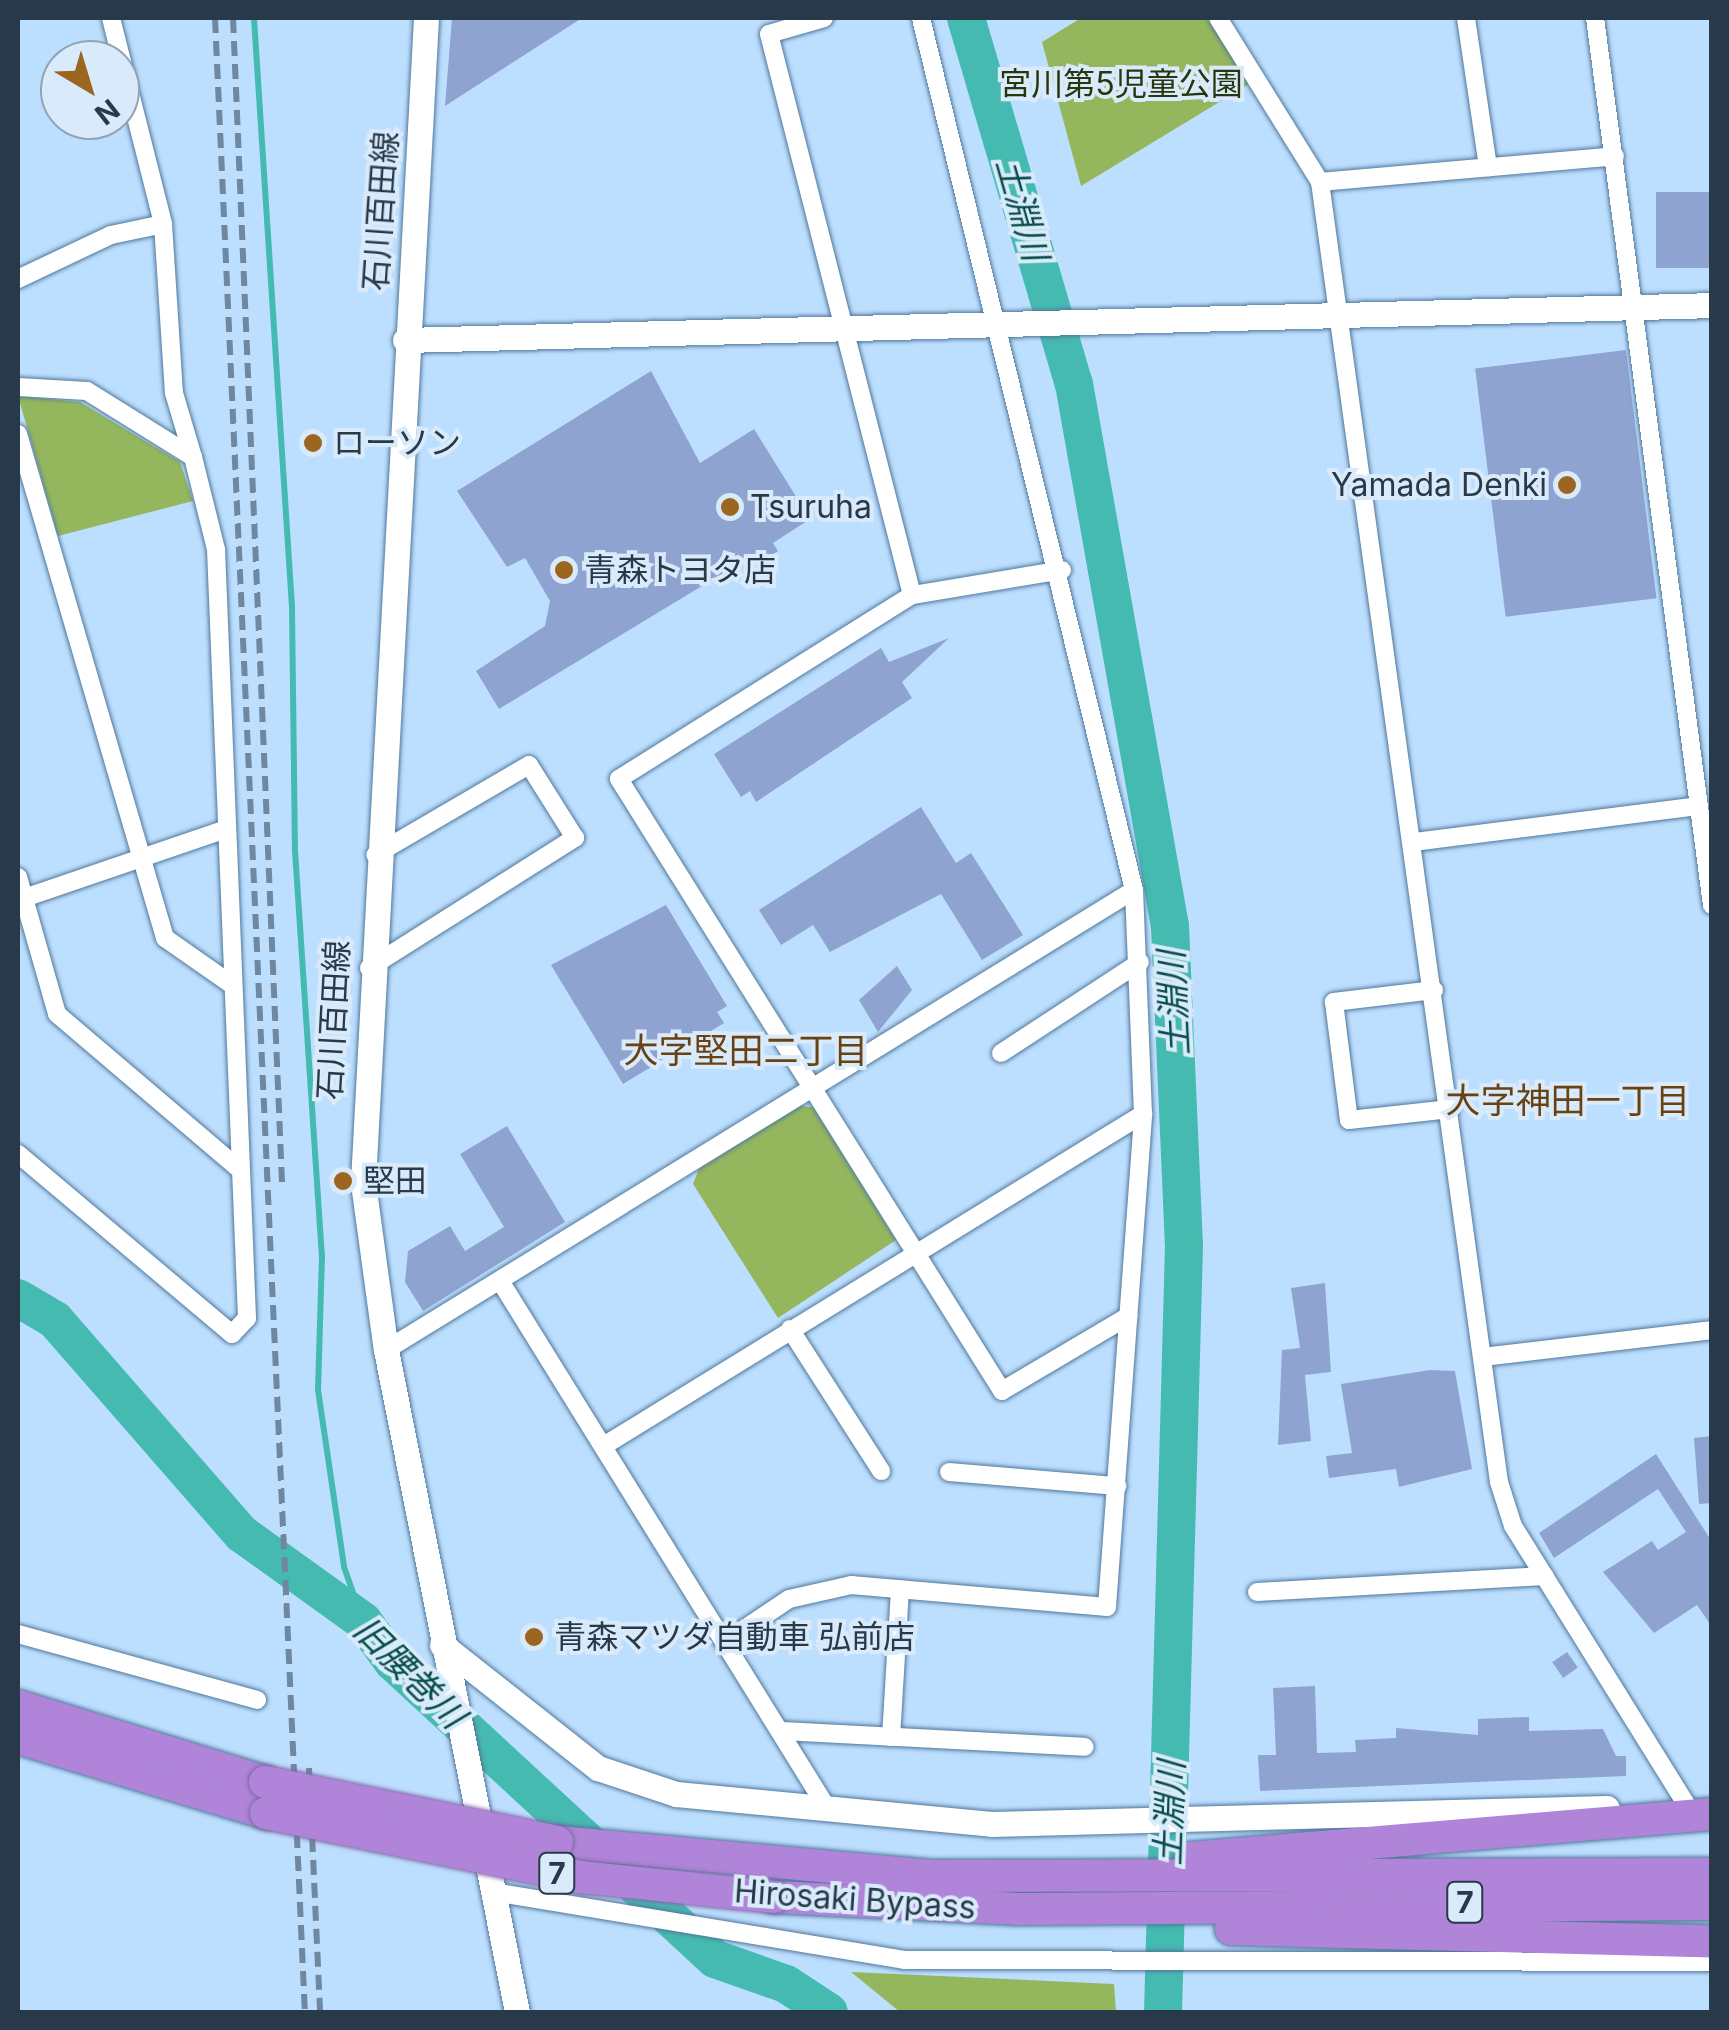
<!DOCTYPE html>
<html>
<head>
<meta charset="utf-8">
<style>
  body { margin:0 }
  #map { position:relative; width:1729px; height:2030px; overflow:hidden; background:#bddfff; font-family:Inter,"Noto Sans JP",sans-serif }
  div>[style] { position:absolute }
  .green>* { inset:0; background:#94b75e }
  .stream>* { height:6px; margin:-3px; padding:0 3px; transform-origin:3px; border-radius:3px; background:#45bab0 }
  .river>* { height:38px; margin:-19px; padding:0 19px; transform-origin:19px; border-radius:19px; background:#45bab0 }
  .building>* { inset:0; background:#8fa3d1; transform-origin:0 0 }
  .roads { filter:drop-shadow(0 0 2px #50789b) drop-shadow(0 0 2px #50789b) }
  .street>* { height:18px; margin:-9px; padding:0 9px; transform-origin:9px; border-radius:9px; background:#fff }
  .secondary>* { height:25px; margin:-12.5px; padding:0 12.5px; transform-origin:12.5px; border-radius:12.5px; background:#fff }
  .highway>* { height:32px; margin:-16px; padding:0 16px; transform-origin:16px; border-radius:16px; background:#b085d9 }
  .rail>* { height:6px; margin-top:-3px; transform-origin:0; background:repeating-linear-gradient(90deg,#6f889f 0 15px,transparent 0 23px) }
  .bridges { filter:drop-shadow(0 0 2px #806aa7) drop-shadow(0 0 2px #806aa7) }
  .highway-bridge>* { height:32px; margin:-16px; padding:0 16px; transform-origin:16px; border-radius:16px; background:#b085d9 }
  .dots>* { width:28px; height:28px; translate:-50% -50%; box-sizing:border-box; border:5px solid #d9eafa; border-radius:50% }
  span { translate:-50% -50%; white-space:nowrap; text-align:center; line-height:1.15; -webkit-text-stroke:8px #d9eafa; paint-order:stroke }
  .shield-label span { padding:2px 8px; background:#d9eafa; border:2px solid; border-radius:8px; -webkit-text-stroke-width:0 }
  .shield-label { font-size:30px; color:#283949; font-weight:700 }
  .park-label { font-size:32px; color:#28360f }
  .street-label { font-size:32px; color:#283949 }
  .poi-label { font-size:32px; color:#283949 }
  .left { translate:0 -50%; text-align:left }
  .right { translate:-100% -50%; text-align:right }
  .water-label { font-size:35px; color:#074e49; font-style:italic }
  .neighbourhood-label { font-size:35px; color:#684213 }
  .frame { position:absolute; inset:0; border:20px solid #283949; pointer-events:none }
  .north { position:absolute; left:40px; top:40px; width:100px; height:100px; box-sizing:border-box; background:#d9eafa; border:2px solid #92a3b3; border-radius:50%; rotate:142deg; font-size:28px; font-weight:700; line-height:40px; text-align:center; color:#283949 }
  .north::after { content:''; display:block; margin:auto; width:35px; height:45px; background:#9c6520; clip-path:polygon(50% 0,100% 100%,50% 72%,0 100%) }
</style>
</head>
<body>
<div id="map">
  <div class="green">
    <i style="clip-path:polygon(1081px 18px,1209px 18px,1249px 84px,1081px 186px,1042px 42px)"></i>
    <i style="clip-path:polygon(18px 396px,80px 402px,180px 462px,193px 501px,58px 536px)"></i>
    <i style="clip-path:polygon(800px 1106px,813px 1107px,896px 1240px,778px 1318px,693px 1184px,699px 1169px)"></i>
    <i style="clip-path:polygon(851px 1972px,1114px 1984px,1116px 2012px,900px 2012px)"></i>
  </div>
  <div class="stream">
    <i style="left:254px;top:18px;width:591px;rotate:86.31deg"></i>
    <i style="left:292px;top:608px;width:243px;rotate:89.3deg"></i>
    <i style="left:295px;top:851px;width:406px;rotate:86.2deg"></i>
    <i style="left:322px;top:1256px;width:134px;rotate:91.7deg"></i>
    <i style="left:318px;top:1390px;width:179px;rotate:81.6deg"></i>
    <i style="left:344px;top:1567px;width:57px;rotate:70.6deg"></i>
  </div>
  <div class="river">
    <i style="left:966px;top:18px;width:382px;rotate:73.6deg"></i>
    <i style="left:1074px;top:384px;width:550px;rotate:79.96deg"></i>
    <i style="left:1170px;top:926px;width:320px;rotate:87.5deg"></i>
    <i style="left:1184px;top:1246px;width:766px;rotate:91.57deg"></i>
    <i style="left:18px;top:1298px;width:43px;rotate:30.7deg"></i>
    <i style="left:55px;top:1320px;width:284px;rotate:48.9deg"></i>
    <i style="left:242px;top:1534px;width:149px;rotate:35.7deg"></i>
    <i style="left:363px;top:1621px;width:51px;rotate:53.8deg"></i>
    <i style="left:393px;top:1662px;width:438px;rotate:42.7deg"></i>
    <i style="left:715px;top:1959px;width:75px;rotate:19.4deg"></i>
    <i style="left:786px;top:1984px;width:51px;rotate:33.1deg"></i>
  </div>
  <div class="building">
    <i style="clip-path:polygon(452px 18px,582px 18px,445px 106px)"></i>
    <i style="left:1712px;top:192px;width:76px;height:56px;rotate:90deg"></i>
    <i style="left:1626px;top:350px;width:250px;height:152px;rotate:83deg"></i>
    <i style="clip-path:polygon(651px 371px,700px 463px,754px 429px,810px 519px,773px 543px,778px 551px,764px 560px,758px 552px,499px 709px,476px 671px,545px 626px,550px 601px,525px 558px,507px 567px,457px 491px)"></i>
    <i style="clip-path:polygon(949px 638px,902px 682px,912px 698px,756px 802px,750px 791px,741px 797px,714px 754px,881px 648px,889px 662px)"></i>
    <i style="clip-path:polygon(921px 807px,956px 863px,971px 853px,1023px 935px,982px 960px,941px 894px,830px 952px,813px 925px,781px 945px,759px 910px)"></i>
    <i style="clip-path:polygon(666px 905px,727px 1006px,717px 1012px,724px 1023px,623px 1084px,551px 965px)"></i>
    <i style="clip-path:polygon(897px 966px,912px 990px,878px 1032px,859px 1000px)"></i>
    <i style="clip-path:polygon(507px 1126px,565px 1222px,423px 1311px,405px 1282px,408px 1251px,450px 1226px,465px 1251px,504px 1227px,460px 1154px)"></i>
    <i style="clip-path:polygon(1325px 1283px,1331px 1372px,1305px 1375px,1311px 1441px,1278px 1445px,1282px 1350px,1300px 1348px,1291px 1288px)"></i>
    <i style="clip-path:polygon(1430px 1370px,1455px 1371px,1472px 1469px,1399px 1487px,1396px 1469px,1329px 1478px,1326px 1456px,1352px 1453px,1341px 1384px)"></i>
    <i style="clip-path:polygon(1712px 1436px,1712px 1503px,1699px 1504px,1694px 1438px)"></i>
    <i style="clip-path:polygon(1656px 1454px,1712px 1542px,1712px 1627px,1697px 1605px,1654px 1633px,1603px 1572px,1652px 1541px,1658px 1550px,1686px 1532px,1658px 1489px,1554px 1558px,1539px 1533px)"></i>
    <i style="left:1567px;top:1652px;width:19px;height:18px;rotate:55deg"></i>
    <i style="clip-path:polygon(1315px 1686px,1317px 1753px,1356px 1752px,1355px 1740px,1396px 1738px,1396px 1728px,1478px 1735px,1478px 1719px,1529px 1717px,1529px 1731px,1603px 1729px,1616px 1756px,1626px 1756px,1626px 1776px,1260px 1791px,1258px 1755px,1276px 1755px,1273px 1688px)"></i>
  </div>
  <div class="roads">
    <div class="street">
      <i style="left:111px;top:18px;width:212px;rotate:75.8deg"></i>
      <i style="left:163px;top:224px;width:169px;rotate:86.3deg"></i>
      <i style="left:174px;top:393px;width:67px;rotate:73.5deg"></i>
      <i style="left:824px;top:18px;width:57px;rotate:163.8deg"></i>
      <i style="left:769px;top:34px;width:579px;rotate:75.7deg"></i>
      <i style="left:1218px;top:18px;width:193px;rotate:58.1deg"></i>
      <i style="left:1320px;top:182px;width:1312px;rotate:82.16deg"></i>
      <i style="left:1499px;top:1482px;width:46px;rotate:72.3deg"></i>
      <i style="left:1513px;top:1526px;width:339px;rotate:58.1deg"></i>
      <i style="left:1466px;top:18px;width:151px;rotate:81.6deg"></i>
      <i style="left:1595px;top:18px;width:895px;rotate:82.49deg"></i>
      <i style="left:1320px;top:182px;width:296px;rotate:-5deg"></i>
      <i style="left:18px;top:279px;width:103px;rotate:-25.3deg"></i>
      <i style="left:111px;top:235px;width:53px;rotate:-11.9deg"></i>
      <i style="left:18px;top:387px;width:69px;rotate:3.3deg"></i>
      <i style="left:87px;top:391px;width:125px;rotate:31.9deg"></i>
      <i style="left:193px;top:457px;width:95px;rotate:76deg"></i>
      <i style="left:216px;top:549px;width:770px;rotate:87.69deg"></i>
      <i style="left:247px;top:1318px;width:22px;rotate:133deg"></i>
      <i style="left:232px;top:1334px;width:280px;rotate:-139.9deg"></i>
      <i style="left:18px;top:434px;width:525px;rotate:73.74deg"></i>
      <i style="left:165px;top:938px;width:80px;rotate:34.9deg"></i>
      <i style="left:1062px;top:570px;width:152px;rotate:170.5deg"></i>
      <i style="left:912px;top:595px;width:346px;rotate:147.9deg"></i>
      <i style="left:619px;top:779px;width:722px;rotate:57.96deg"></i>
      <i style="left:1002px;top:1391px;width:147px;rotate:-30.6deg"></i>
      <i style="left:1414px;top:842px;width:287px;rotate:-7.2deg"></i>
      <i style="left:18px;top:877px;width:142px;rotate:74.1deg"></i>
      <i style="left:57px;top:1014px;width:238px;rotate:40.4deg"></i>
      <i style="left:18px;top:900px;width:218px;rotate:-18.8deg"></i>
      <i style="left:369px;top:968px;width:244px;rotate:-32.3deg"></i>
      <i style="left:575px;top:838px;width:86px;rotate:-122.2deg"></i>
      <i style="left:529px;top:765px;width:178px;rotate:149.7deg"></i>
      <i style="left:1434px;top:990px;width:101px;rotate:173.2deg"></i>
      <i style="left:1334px;top:1002px;width:119px;rotate:82.8deg"></i>
      <i style="left:1349px;top:1120px;width:102px;rotate:-6.2deg"></i>
      <i style="left:1001px;top:1053px;width:166px;rotate:-33.2deg"></i>
      <i style="left:502px;top:1284px;width:617px;rotate:58.19deg"></i>
      <i style="left:790px;top:1329px;width:169px;rotate:57.3deg"></i>
      <i style="left:386px;top:1350px;width:878px;rotate:-31.59deg"></i>
      <i style="left:1483px;top:1357px;width:231px;rotate:-6.7deg"></i>
      <i style="left:605px;top:1445px;width:632px;rotate:-31.6deg"></i>
      <i style="left:949px;top:1472px;width:169px;rotate:4.8deg"></i>
      <i style="left:1257px;top:1592px;width:288px;rotate:-3.2deg"></i>
      <i style="left:18px;top:1634px;width:248px;rotate:15.4deg"></i>
      <i style="left:728px;top:1640px;width:73px;rotate:-33.9deg"></i>
      <i style="left:789px;top:1599px;width:64px;rotate:-12.7deg"></i>
      <i style="left:851px;top:1585px;width:257px;rotate:4.9deg"></i>
      <i style="left:1107px;top:1607px;width:494px;rotate:-85.8deg"></i>
      <i style="left:1143px;top:1114px;width:224px;rotate:-92.3deg"></i>
      <i style="left:1134px;top:890px;width:898px;rotate:-103.73deg"></i>
      <i style="left:782px;top:1731px;width:303px;rotate:3deg"></i>
      <i style="left:891px;top:1737px;width:148px;rotate:-86.5deg"></i>
      <i style="left:494px;top:1892px;width:416px;rotate:9.4deg"></i>
      <i style="left:904px;top:1960px;width:808px;rotate:0.14deg"></i>
    </div>
    <div class="secondary">
      <i style="left:426px;top:18px;width:1167px;rotate:93.1deg"></i>
      <i style="left:363px;top:1183px;width:169px;rotate:82.2deg"></i>
      <i style="left:386px;top:1350px;width:675px;rotate:78.81deg"></i>
      <i style="left:405px;top:340px;width:1307px;rotate:-1.53deg"></i>
      <i style="left:442px;top:1645px;width:199px;rotate:38.3deg"></i>
      <i style="left:598px;top:1768px;width:82px;rotate:18.4deg"></i>
      <i style="left:676px;top:1794px;width:317px;rotate:5.4deg"></i>
      <i style="left:992px;top:1824px;width:615px;rotate:-1.49deg"></i>
    </div>
    <div class="highway">
      <i style="left:18px;top:1706px;width:258px;rotate:17.1deg"></i>
      <i style="left:18px;top:1738px;width:259px;rotate:16.8deg"></i>
      <i style="left:557px;top:1842px;width:373px;rotate:5.2deg"></i>
      <i style="left:928px;top:1876px;width:784px;rotate:-0.15deg"></i>
      <i style="left:1191px;top:1858px;width:523px;rotate:-4.83deg"></i>
      <i style="left:774px;top:1897px;width:245px;rotate:2.8deg"></i>
      <i style="left:1019px;top:1909px;width:693px;rotate:-0.41deg"></i>
      <i style="left:1231px;top:1929px;width:481px;rotate:1.5deg"></i>
    </div>
  </div>
  <div class="rail">
    <i style="left:215px;top:18px;width:1996px;rotate:87.42deg"></i>
    <i style="left:233px;top:18px;width:1166px;rotate:87.59deg"></i>
    <i style="left:309px;top:1768px;width:244px;rotate:87.4deg"></i>
  </div>
  <div class="bridges">
    <div class="highway-bridge">
      <i style="left:265px;top:1782px;width:298px;rotate:11.6deg"></i>
      <i style="left:266px;top:1813px;width:321px;rotate:11.5deg"></i>
      <i style="left:581px;top:1877px;width:194px;rotate:5.9deg"></i>
    </div>
  </div>
  <div class="dots">
    <i style="left:313px;top:443px;background:#9c6520"></i>
    <i style="left:1567px;top:485px;background:#9c6520"></i>
    <i style="left:730px;top:507px;background:#9c6520"></i>
    <i style="left:564px;top:570px;background:#9c6520"></i>
    <i style="left:343px;top:1181px;background:#9c6520"></i>
    <i style="left:534px;top:1637px;background:#9c6520"></i>
  </div>
  <div class="shield-label">
    <span style="left:557px;top:1873px">7</span>
    <span style="left:1465px;top:1902px">7</span>
  </div>
  <div class="park-label">
    <span style="left:1121px;top:84px">宮川第5児童公園</span>
  </div>
  <div class="street-label">
    <span style="left:381px;top:211px;rotate:-86deg">石川百田線</span>
    <span style="left:334px;top:1020px;rotate:-87deg">石川百田線</span>
    <span style="left:855px;top:1900px;rotate:4deg">Hirosaki Bypass</span>
  </div>
  <div class="poi-label">
    <span class="left" style="left:333px;top:443px">ローソン</span>
    <span class="right" style="left:1547px;top:485px">Yamada Denki</span>
    <span class="left" style="left:750px;top:507px">Tsuruha</span>
    <span class="left" style="left:584px;top:570px">青森トヨタ店</span>
    <span class="left" style="left:363px;top:1181px">堅田</span>
    <span class="left" style="left:554px;top:1637px">青森マツダ自動車 弘前店</span>
  </div>
  <div class="water-label">
    <span style="left:1023px;top:209px;rotate:74deg">土淵川</span>
    <span style="left:1173px;top:1003px;rotate:-93deg">土淵川</span>
    <span style="left:410px;top:1672px;rotate:45deg">旧腰巻川</span>
    <span style="left:1169px;top:1813px;rotate:-88deg">土淵川</span>
  </div>
  <div class="neighbourhood-label">
    <span style="left:746px;top:1050px">大字堅田二丁目</span>
    <span style="left:1568px;top:1100px">大字神田一丁目</span>
  </div>
  <div class="frame"></div>
  <div class="north">N</div>
</div>
</body>
</html>
